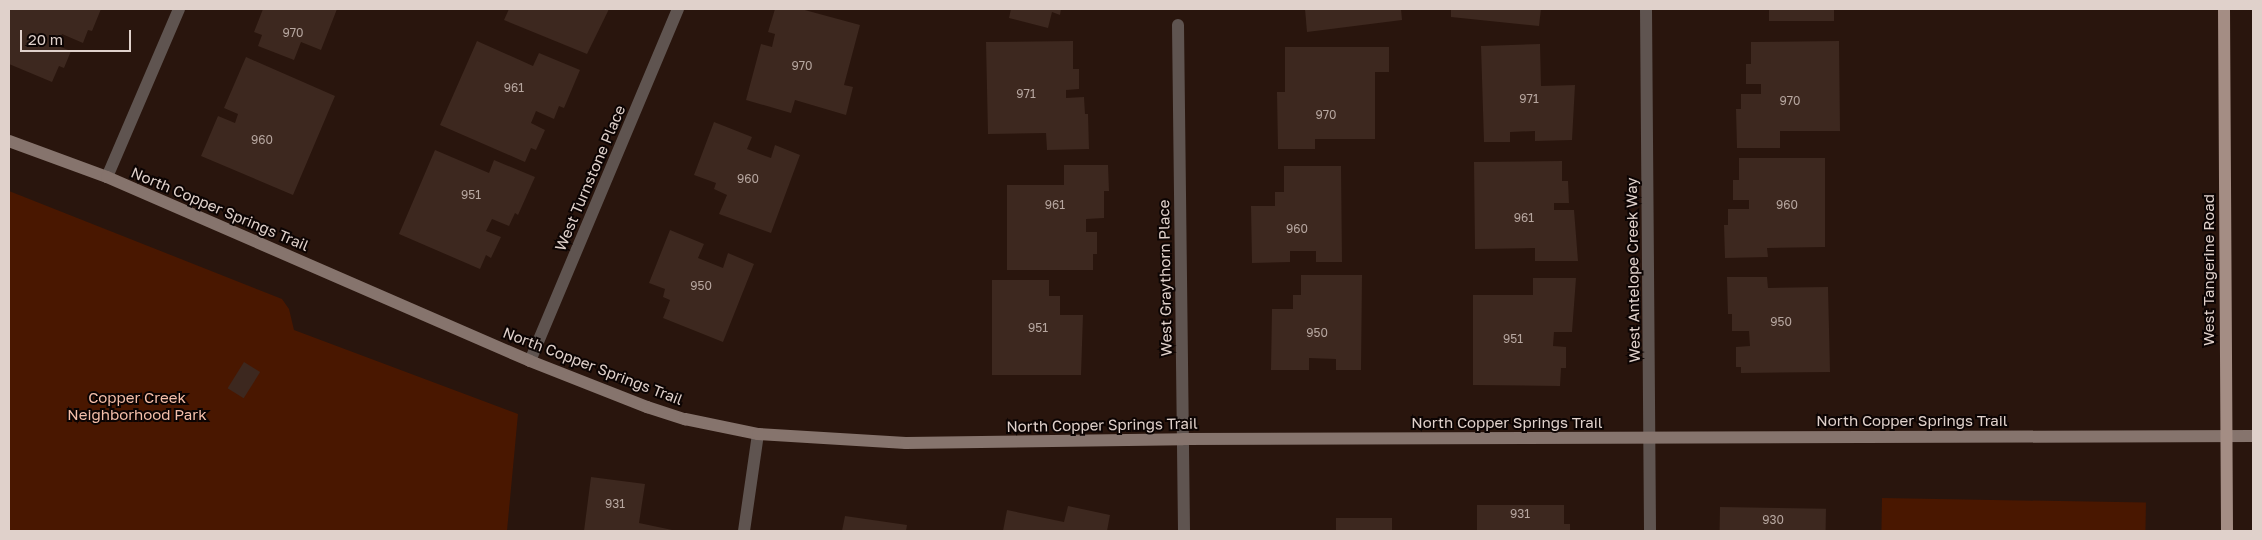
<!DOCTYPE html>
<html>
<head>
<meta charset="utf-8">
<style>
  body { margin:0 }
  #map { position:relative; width:2262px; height:540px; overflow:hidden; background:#29150d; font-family:"Golos Text",sans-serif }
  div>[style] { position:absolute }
  .green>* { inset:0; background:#491700; transform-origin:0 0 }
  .building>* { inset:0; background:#3d281f; transform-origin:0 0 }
  .street>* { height:12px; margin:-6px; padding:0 6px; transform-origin:6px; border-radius:6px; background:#5f5450 }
  .secondary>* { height:12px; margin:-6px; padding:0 6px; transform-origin:6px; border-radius:6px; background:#86746d }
  .primary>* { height:12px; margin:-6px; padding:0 6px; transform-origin:6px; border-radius:6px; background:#a48d84 }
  span { translate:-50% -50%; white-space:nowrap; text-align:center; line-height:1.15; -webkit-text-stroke:4px #0c0403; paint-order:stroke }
  .number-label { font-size:12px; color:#b7a7a0 }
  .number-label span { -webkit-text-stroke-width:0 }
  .street-label { font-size:15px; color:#e0d1cb }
  .park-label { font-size:15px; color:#f5bfaa }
  .frame { position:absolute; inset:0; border:10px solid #e0d1cb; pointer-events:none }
  .scale { position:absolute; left:20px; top:30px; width:111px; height:22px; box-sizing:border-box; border:2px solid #e0d1cb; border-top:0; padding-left:6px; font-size:15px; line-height:18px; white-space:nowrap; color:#e0d1cb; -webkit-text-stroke:4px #0c0403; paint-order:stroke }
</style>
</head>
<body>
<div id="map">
  <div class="green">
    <i style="clip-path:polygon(9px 191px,282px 299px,289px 309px,294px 330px,518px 414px,507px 531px,9px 531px)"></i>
    <i style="left:1882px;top:498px;width:264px;height:33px;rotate:1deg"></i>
  </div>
  <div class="building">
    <i style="clip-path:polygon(9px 9px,101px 9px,92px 31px,88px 30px,83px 43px,62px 34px,58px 46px,71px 51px,64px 68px,59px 66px,52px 82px,9px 64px)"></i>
    <i style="clip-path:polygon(263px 9px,337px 9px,321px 50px,301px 42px,294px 60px,258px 46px,262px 35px,254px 32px)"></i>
    <i style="clip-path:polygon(509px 9px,609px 9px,587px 54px,504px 20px)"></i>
    <i style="clip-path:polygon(775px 9px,801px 9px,860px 25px,844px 85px,853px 87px,846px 115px,795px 100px,791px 113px,746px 100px,761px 44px,772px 47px,775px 34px,768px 32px)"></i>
    <i style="clip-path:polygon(1011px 9px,1061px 9px,1060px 15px,1052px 12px,1048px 28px,1009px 18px)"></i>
    <i style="clip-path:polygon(1305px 9px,1401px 9px,1402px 20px,1307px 32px)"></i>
    <i style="clip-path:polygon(1451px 9px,1541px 9px,1539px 26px,1451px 17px)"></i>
    <i style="left:1769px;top:9px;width:65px;height:12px"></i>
    <i style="clip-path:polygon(477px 41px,533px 66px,539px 53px,580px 70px,564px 108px,559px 106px,554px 119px,536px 111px,531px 123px,545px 130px,536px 150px,531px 148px,525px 162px,440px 125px)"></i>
    <i style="clip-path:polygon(1073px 41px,1073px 69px,1079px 69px,1079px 89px,1066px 90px,1066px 98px,1084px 97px,1085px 114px,1088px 114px,1089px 149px,1047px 150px,1046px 133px,988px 134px,986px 42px)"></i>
    <i style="clip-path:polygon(1839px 41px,1840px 131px,1780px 131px,1780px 148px,1737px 148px,1736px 109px,1741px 109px,1741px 94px,1761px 94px,1761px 84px,1746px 84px,1746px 64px,1751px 64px,1751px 42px)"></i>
    <i style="clip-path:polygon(1540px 44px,1541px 86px,1575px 85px,1572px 140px,1535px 141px,1535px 131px,1510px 132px,1510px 142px,1484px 142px,1481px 46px)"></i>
    <i style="clip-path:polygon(1285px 47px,1389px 47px,1389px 72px,1375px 72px,1375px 139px,1315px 139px,1315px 149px,1278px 149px,1277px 92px,1285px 92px)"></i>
    <i style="clip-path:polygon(246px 57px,335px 96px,293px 195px,201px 156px,218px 116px,235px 123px,238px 114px,224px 108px)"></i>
    <i style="clip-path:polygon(714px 122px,752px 137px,747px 149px,771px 158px,775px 145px,800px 155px,771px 233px,719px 214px,727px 195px,714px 189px,716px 183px,694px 175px)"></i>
    <i style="clip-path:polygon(435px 150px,489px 173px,494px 160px,535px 177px,518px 215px,515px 213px,509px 226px,492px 219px,486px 231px,501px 237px,491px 258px,486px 255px,480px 269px,399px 234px)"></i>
    <i style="clip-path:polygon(1739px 158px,1825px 158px,1825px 247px,1767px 248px,1768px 257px,1725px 258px,1724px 225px,1728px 225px,1728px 209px,1749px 209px,1749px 200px,1733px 200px,1733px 180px,1739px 180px)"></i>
    <i style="clip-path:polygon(1562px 161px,1562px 181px,1568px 181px,1569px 203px,1554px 203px,1554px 210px,1574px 210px,1578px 261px,1535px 261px,1535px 248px,1475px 249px,1474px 162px)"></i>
    <i style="clip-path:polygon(1064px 165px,1108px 165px,1109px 191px,1104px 191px,1104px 218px,1086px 219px,1086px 232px,1097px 232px,1097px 254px,1093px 254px,1093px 270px,1007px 270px,1007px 185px,1064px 185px)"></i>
    <i style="clip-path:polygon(1284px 166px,1341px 166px,1342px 262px,1316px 262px,1316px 251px,1290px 251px,1290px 262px,1252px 263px,1251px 206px,1275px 206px,1275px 192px,1284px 192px)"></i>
    <i style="clip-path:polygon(670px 230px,704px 244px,698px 258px,723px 268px,728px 253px,754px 264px,723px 342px,663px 318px,670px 300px,663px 297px,665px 289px,649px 283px)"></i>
    <i style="clip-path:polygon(1301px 275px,1362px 275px,1361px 370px,1336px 370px,1336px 359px,1309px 358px,1309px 370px,1271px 370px,1272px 309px,1293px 309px,1293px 295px,1301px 295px)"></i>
    <i style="clip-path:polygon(1727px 277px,1767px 277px,1768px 288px,1828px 287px,1830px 372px,1741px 373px,1741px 367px,1736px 367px,1736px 347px,1750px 346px,1749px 331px,1732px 331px,1732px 314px,1728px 314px)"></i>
    <i style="clip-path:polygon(1533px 278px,1576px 278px,1572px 332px,1554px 332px,1553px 346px,1566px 347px,1566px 368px,1561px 368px,1560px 386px,1473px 385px,1473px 295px,1533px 295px)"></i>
    <i style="clip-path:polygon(992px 280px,1049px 280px,1049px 296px,1060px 296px,1060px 315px,1083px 315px,1081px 375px,992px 375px)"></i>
    <i style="left:244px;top:362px;width:19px;height:31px;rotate:32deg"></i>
    <i style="clip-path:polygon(591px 477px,645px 484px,639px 523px,677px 531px,584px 531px)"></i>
    <i style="clip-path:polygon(1477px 505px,1564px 505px,1564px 524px,1570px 524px,1570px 531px,1477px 531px)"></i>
    <i style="clip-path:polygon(1068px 506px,1110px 515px,1107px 531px,1003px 531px,1007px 510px,1064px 522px)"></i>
    <i style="left:1720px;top:507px;width:106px;height:24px;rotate:1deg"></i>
    <i style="clip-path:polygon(845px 516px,907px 525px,906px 531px,842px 531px)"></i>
    <i style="left:1336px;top:518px;width:56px;height:13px"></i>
  </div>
  <div class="street">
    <i style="left:1646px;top:9px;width:522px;rotate:89.56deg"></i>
    <i style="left:1178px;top:25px;width:506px;rotate:89.32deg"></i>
    <i style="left:107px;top:177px;width:183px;rotate:-66.8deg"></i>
    <i style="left:530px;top:361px;width:382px;rotate:-67.2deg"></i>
    <i style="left:744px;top:531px;width:98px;rotate:-81.8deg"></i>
  </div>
  <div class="secondary">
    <i style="left:9px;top:141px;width:104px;rotate:20.2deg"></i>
    <i style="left:107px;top:177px;width:461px;rotate:23.5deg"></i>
    <i style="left:530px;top:361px;width:126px;rotate:21.5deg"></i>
    <i style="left:647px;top:407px;width:40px;rotate:18deg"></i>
    <i style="left:685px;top:419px;width:75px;rotate:11.6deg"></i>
    <i style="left:758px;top:434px;width:148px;rotate:3.5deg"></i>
    <i style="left:906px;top:443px;width:277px;rotate:-0.8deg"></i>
    <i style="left:1183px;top:439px;width:1070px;rotate:-0.16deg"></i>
  </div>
  <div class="primary">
    <i style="left:2224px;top:9px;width:522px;rotate:89.67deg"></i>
  </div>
  <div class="number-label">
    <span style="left:293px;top:33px">970</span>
    <span style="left:802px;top:66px">970</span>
    <span style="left:514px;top:88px">961</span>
    <span style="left:1026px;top:94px">971</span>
    <span style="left:1529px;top:99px">971</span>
    <span style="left:1790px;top:101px">970</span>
    <span style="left:1326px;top:115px">970</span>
    <span style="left:262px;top:140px">960</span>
    <span style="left:748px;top:179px">960</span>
    <span style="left:471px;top:195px">951</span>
    <span style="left:1055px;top:205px">961</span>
    <span style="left:1787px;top:205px">960</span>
    <span style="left:1524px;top:218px">961</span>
    <span style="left:1297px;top:229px">960</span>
    <span style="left:701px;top:286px">950</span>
    <span style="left:1781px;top:322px">950</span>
    <span style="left:1038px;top:328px">951</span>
    <span style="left:1317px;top:333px">950</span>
    <span style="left:1513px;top:339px">951</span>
    <span style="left:615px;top:504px">931</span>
    <span style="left:1520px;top:514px">931</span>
    <span style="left:1773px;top:520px">930</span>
  </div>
  <div class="street-label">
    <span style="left:590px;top:178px;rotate:-67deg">West Turnstone Place</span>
    <span style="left:220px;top:209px;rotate:23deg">North Copper Springs Trail</span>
    <span style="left:1633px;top:270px;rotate:-91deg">West Antelope Creek Way</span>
    <span style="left:2209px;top:270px;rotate:-90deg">West Tangerine Road</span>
    <span style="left:1165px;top:278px;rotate:-91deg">West Graythorn Place</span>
    <span style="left:593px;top:366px;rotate:21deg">North Copper Springs Trail</span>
    <span style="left:1912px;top:421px">North Copper Springs Trail</span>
    <span style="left:1507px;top:423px">North Copper Springs Trail</span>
    <span style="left:1102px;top:425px;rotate:-1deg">North Copper Springs Trail</span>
  </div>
  <div class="park-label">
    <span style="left:137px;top:406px">Copper Creek<br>Neighborhood Park</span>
  </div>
  <div class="frame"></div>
  <div class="scale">20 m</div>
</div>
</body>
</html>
